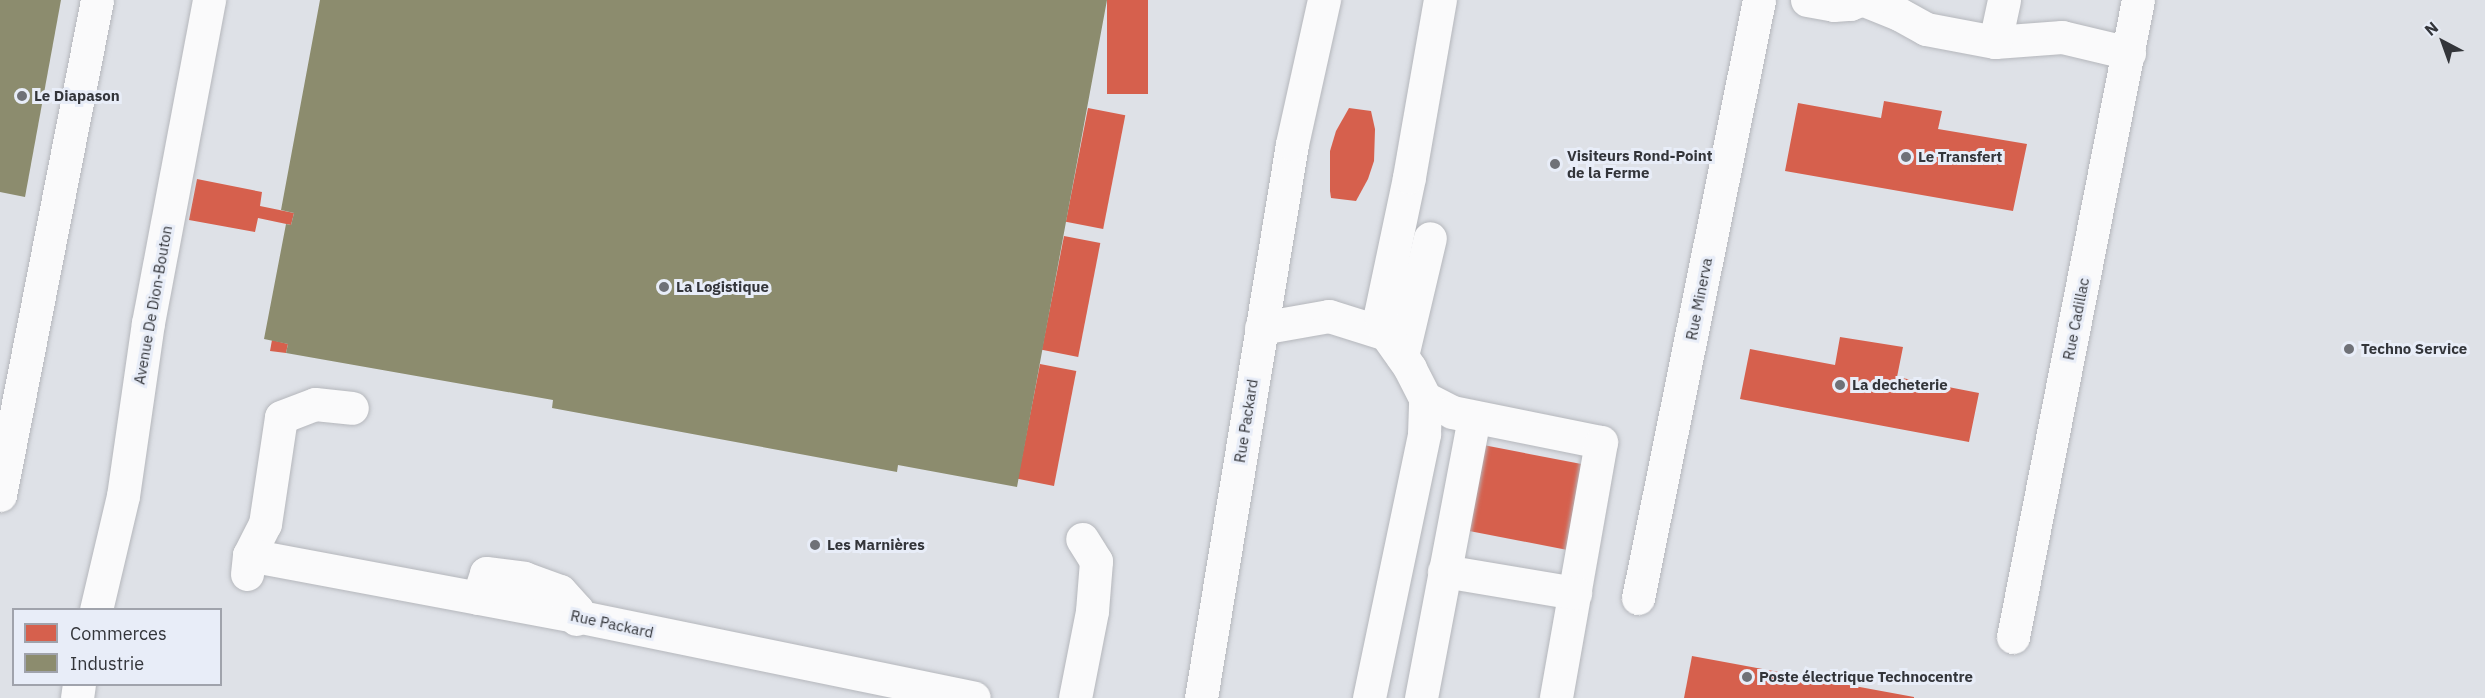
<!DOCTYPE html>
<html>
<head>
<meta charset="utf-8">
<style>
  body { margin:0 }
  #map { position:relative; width:2485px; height:698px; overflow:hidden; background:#dee1e7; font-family:"IBM Plex Sans",sans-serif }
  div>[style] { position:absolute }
  .shops>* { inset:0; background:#d6604d; transform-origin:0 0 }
  .industry>* { inset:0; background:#8c8c6e }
  .roads { filter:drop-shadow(0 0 2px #b5b7bc) drop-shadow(0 0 2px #b5b7bc) }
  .minor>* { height:33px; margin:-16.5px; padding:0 16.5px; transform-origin:16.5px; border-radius:16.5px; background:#fafafb }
  .dots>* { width:16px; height:16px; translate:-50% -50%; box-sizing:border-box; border:3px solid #e8edf8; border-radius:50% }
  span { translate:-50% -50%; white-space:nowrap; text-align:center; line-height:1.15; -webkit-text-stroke:6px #e8edf8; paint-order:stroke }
  .poi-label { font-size:15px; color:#33353a; font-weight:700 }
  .left { translate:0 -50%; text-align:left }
  .street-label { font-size:15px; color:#33353a }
  .legend { position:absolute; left:12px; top:608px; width:210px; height:78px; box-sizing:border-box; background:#e8edf8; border:2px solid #a0a3ac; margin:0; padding:8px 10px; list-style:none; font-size:18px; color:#33353a }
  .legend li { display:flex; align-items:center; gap:12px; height:30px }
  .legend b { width:30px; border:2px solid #a0a3ac }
  .north { position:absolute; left:2413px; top:12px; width:60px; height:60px; -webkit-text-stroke:4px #e8edf8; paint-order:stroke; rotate:319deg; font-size:16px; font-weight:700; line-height:24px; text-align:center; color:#33353a }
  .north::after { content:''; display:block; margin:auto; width:21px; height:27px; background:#33353a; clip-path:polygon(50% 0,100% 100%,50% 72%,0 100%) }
</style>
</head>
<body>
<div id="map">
  <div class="shops">
    <i style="left:1107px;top:0;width:41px;height:94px"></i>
    <i style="clip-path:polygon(1884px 101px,1942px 111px,1938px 129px,2027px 144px,2013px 211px,1785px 171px,1798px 103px,1881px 118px)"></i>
    <i style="left:1088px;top:108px;width:38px;height:116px;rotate:11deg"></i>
    <i style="clip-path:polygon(1349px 108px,1371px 111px,1375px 129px,1374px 161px,1368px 179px,1356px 201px,1331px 198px,1330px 191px,1330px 151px,1336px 131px)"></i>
    <i style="clip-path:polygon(197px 179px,262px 192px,260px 206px,294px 213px,291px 225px,258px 218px,255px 232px,189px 220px)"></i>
    <i style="left:1064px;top:236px;width:37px;height:116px;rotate:11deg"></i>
    <i style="clip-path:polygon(1840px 337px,1903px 347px,1897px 377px,1979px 393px,1969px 442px,1740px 399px,1750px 349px,1835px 365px)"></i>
    <i style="clip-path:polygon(272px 340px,288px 344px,286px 353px,270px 351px)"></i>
    <i style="left:1040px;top:364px;width:37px;height:117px;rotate:11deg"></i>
    <i style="left:1473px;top:443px;width:121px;height:87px;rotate:11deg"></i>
    <i style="clip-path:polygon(1692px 656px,1914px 697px,1914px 698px,1684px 698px)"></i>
  </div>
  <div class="industry">
    <i style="clip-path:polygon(0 0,61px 0,25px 197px,0 192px)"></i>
    <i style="clip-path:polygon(320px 0,1107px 0,1017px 487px,898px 465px,897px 472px,552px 408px,553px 400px,286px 353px,288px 344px,264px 339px,286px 224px,291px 225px,294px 213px,281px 210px)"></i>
  </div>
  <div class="roads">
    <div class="minor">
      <i style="left:1807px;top:0;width:27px;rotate:10deg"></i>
      <i style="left:1834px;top:5px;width:16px;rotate:-4deg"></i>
      <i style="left:1850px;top:4px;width:11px;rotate:-22deg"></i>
      <i style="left:1864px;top:0;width:38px;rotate:22deg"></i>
      <i style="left:1899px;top:14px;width:31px;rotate:29deg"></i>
      <i style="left:1926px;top:29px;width:70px;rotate:10.7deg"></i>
      <i style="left:1995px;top:42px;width:67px;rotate:-4.3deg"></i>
      <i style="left:2062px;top:37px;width:69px;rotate:13.4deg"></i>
      <i style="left:1995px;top:42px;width:43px;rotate:-77.9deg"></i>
      <i style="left:1261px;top:328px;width:69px;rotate:-10deg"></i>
      <i style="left:1329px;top:316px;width:60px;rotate:17.5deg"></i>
      <i style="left:1402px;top:356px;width:121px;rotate:-76.7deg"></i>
      <i style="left:1425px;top:398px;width:30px;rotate:27deg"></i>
      <i style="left:1452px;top:412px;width:152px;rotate:11.4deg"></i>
      <i style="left:1601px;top:442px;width:260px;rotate:100deg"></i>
      <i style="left:0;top:495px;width:504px;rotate:-78.91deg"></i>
      <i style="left:249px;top:555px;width:333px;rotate:10.6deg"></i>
      <i style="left:576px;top:616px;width:406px;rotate:11.6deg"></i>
      <i style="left:1444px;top:571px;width:133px;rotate:9.5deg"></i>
      <i style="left:247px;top:574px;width:19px;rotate:-84deg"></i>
      <i style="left:249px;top:555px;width:35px;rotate:-63deg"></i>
      <i style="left:265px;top:524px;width:108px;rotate:-81.5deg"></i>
      <i style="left:281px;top:417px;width:36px;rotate:-21deg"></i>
      <i style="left:315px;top:404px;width:37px;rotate:6deg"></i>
      <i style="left:478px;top:598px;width:26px;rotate:-72deg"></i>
      <i style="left:486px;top:573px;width:38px;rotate:7deg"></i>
      <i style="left:524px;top:578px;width:38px;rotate:20deg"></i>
      <i style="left:560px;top:591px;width:25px;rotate:48deg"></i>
      <i style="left:577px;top:610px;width:9px;rotate:96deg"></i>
      <i style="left:1638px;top:598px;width:610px;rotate:-78.56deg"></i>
      <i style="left:96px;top:610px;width:117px;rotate:-76.7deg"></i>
      <i style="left:123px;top:496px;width:175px;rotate:-81.8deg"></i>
      <i style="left:148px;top:323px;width:329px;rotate:-79.3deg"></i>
      <i style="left:2013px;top:637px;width:649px;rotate:-78.9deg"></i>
      <i style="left:77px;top:698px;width:14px;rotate:-82deg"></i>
      <i style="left:1075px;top:698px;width:89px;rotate:-78.9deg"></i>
      <i style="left:1092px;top:611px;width:50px;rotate:-85.4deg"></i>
      <i style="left:1096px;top:561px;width:26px;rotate:-122deg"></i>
      <i style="left:1201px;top:698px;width:561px;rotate:-80.67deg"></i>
      <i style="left:1292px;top:144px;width:148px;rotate:-77.5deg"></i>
      <i style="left:1369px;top:698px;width:270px;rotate:-78.2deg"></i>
      <i style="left:1424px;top:434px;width:36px;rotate:-88deg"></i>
      <i style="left:1425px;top:398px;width:34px;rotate:-117deg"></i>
      <i style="left:1410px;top:368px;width:42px;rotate:-125.2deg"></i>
      <i style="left:1386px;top:334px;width:20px;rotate:-108deg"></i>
      <i style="left:1380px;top:315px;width:141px;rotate:-78.1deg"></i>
      <i style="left:1409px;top:177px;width:180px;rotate:-80.1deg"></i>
      <i style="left:1421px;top:698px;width:286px;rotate:-79.3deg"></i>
    </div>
  </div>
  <div class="dots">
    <i style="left:22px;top:96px;background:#6f7177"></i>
    <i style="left:1906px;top:157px;background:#6f7177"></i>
    <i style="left:1555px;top:164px;background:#6f7177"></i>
    <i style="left:664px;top:287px;background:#6f7177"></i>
    <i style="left:2349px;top:349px;background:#6f7177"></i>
    <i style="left:1840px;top:385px;background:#6f7177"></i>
    <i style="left:815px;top:545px;background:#6f7177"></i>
    <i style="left:1747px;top:677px;background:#6f7177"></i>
  </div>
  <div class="poi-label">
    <span class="left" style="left:34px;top:96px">Le Diapason</span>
    <span class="left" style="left:1567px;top:164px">Visiteurs Rond-Point<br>de la Ferme</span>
    <span class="left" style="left:1918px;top:157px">Le Transfert</span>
    <span class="left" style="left:676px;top:287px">La Logistique</span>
    <span class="left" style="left:2361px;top:349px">Techno Service</span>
    <span class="left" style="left:1852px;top:385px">La decheterie</span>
    <span class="left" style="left:827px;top:545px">Les Marnières</span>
    <span class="left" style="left:1759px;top:677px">Poste électrique Technocentre</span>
  </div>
  <div class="street-label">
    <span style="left:1699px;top:299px;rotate:-79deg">Rue Minerva</span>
    <span style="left:153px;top:305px;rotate:-80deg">Avenue De Dion-Bouton</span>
    <span style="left:2076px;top:319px;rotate:-79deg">Rue Cadillac</span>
    <span style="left:1246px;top:421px;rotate:-81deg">Rue Packard</span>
    <span style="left:612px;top:624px;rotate:12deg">Rue Packard</span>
  </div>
  <ul class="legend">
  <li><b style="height:16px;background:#d6604d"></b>Commerces</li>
  <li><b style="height:16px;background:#8c8c6e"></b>Industrie</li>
  </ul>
  <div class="north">N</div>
</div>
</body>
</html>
